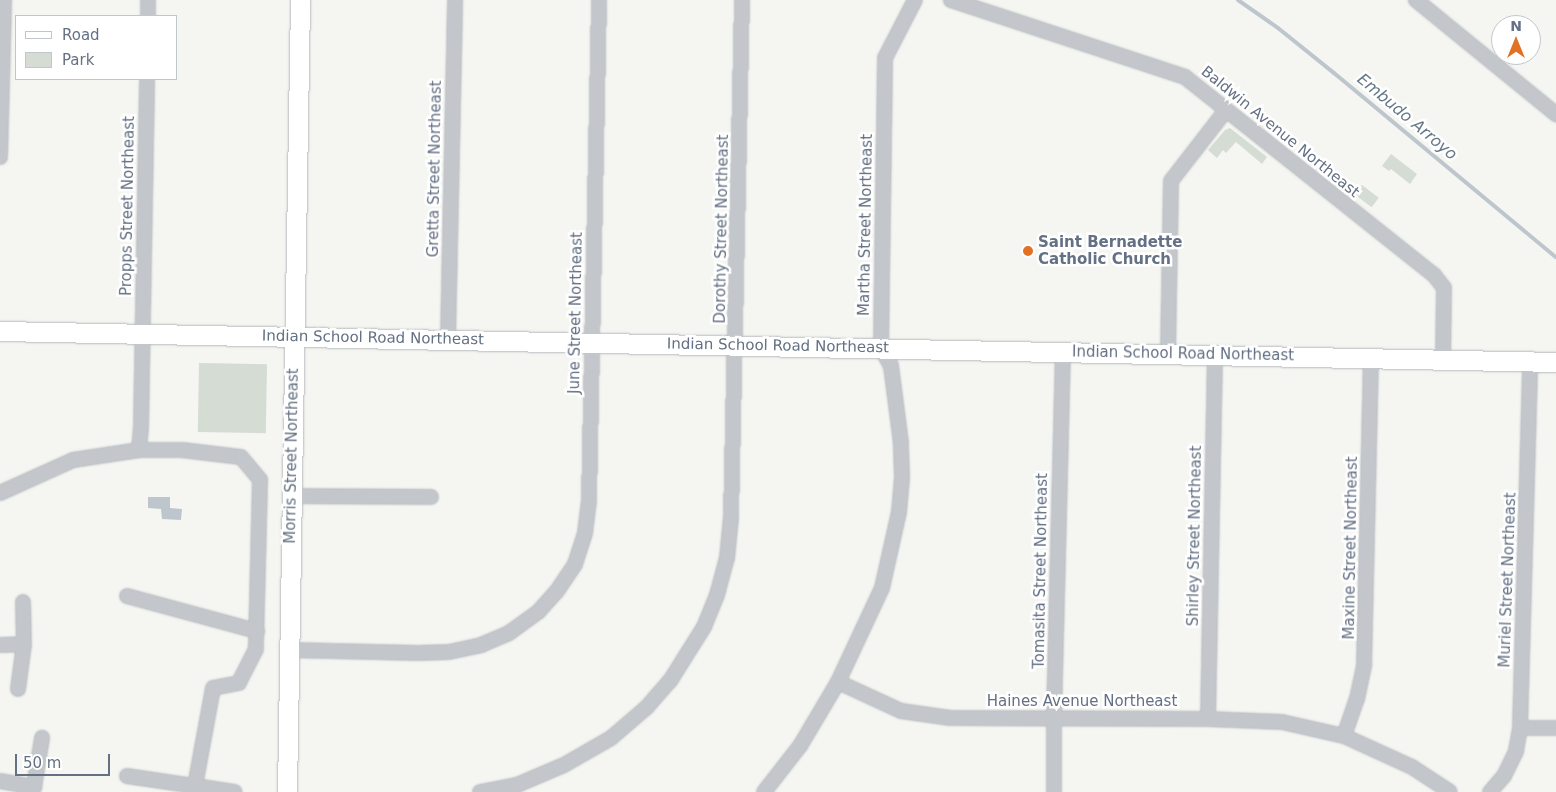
<!DOCTYPE html>
<html>
<head>
<meta charset="utf-8">
<style>
  body { margin:0 }
  #map { position:relative; width:1556px; height:792px; overflow:hidden; background:#f5f6f2; font-family:"DejaVu Sans",sans-serif }
  div>[style] { position:absolute }
  .green>* { inset:0; background:#d5dcd3; transform-origin:0 0 }
  .water>* { inset:0; background:#bec6cd }
  .stream>* { height:4px; margin:-2px; padding:0 2px; transform-origin:2px; border-radius:2px; background:#bec6cd }
  .roads { filter:drop-shadow(0 0 1px #b5b9be) drop-shadow(0 0 1px #b5b9be) }
  .street>* { height:14px; margin:-7px; padding:0 7px; transform-origin:7px; border-radius:7px; background:#c3c6ca }
  .secondary>* { height:19px; margin:-9.5px; padding:0 9.5px; transform-origin:9.5px; border-radius:9.5px; background:#fff }
  .dots>* { width:14px; height:14px; translate:-50% -50%; box-sizing:border-box; border:2px solid #fff; border-radius:50% }
  span { translate:-50% -50%; white-space:nowrap; text-align:center; line-height:1.15; -webkit-text-stroke:5px #fff; paint-order:stroke }
  .street-label { font-size:15px; color:#647083 }
  .poi-label { font-size:15px; color:#647083; font-weight:700 }
  .left { translate:0 -50%; text-align:left }
  .water-label { font-size:16px; color:#657886; font-style:italic }
  .legend { position:absolute; left:15px; top:15px; width:162px; height:65px; box-sizing:border-box; background:#fff; border:1px solid #c1c6cd; margin:0; padding:6px 9px; list-style:none; font-size:15px; color:#647083 }
  .legend li { display:flex; align-items:center; gap:10px; height:25px }
  .legend b { width:25px; border:1px solid #c1c6cd }
  .north { position:absolute; left:1491px; top:15px; width:50px; height:50px; box-sizing:border-box; background:#fff; border:1px solid #c1c6cd; border-radius:50%; rotate:0deg; font-size:14px; font-weight:700; line-height:20px; text-align:center; color:#647083 }
  .north::after { content:''; display:block; margin:auto; width:18px; height:22px; background:#e27025; clip-path:polygon(50% 0,100% 100%,50% 72%,0 100%) }
  .scale { position:absolute; left:15px; top:754px; width:95px; height:22px; box-sizing:border-box; border:2px solid #647083; border-top:0; padding-left:6px; font-size:15px; line-height:18px; white-space:nowrap; color:#647083; -webkit-text-stroke:4px #fff; paint-order:stroke }
</style>
</head>
<body>
<div id="map">
  <div class="green">
    <i style="clip-path:polygon(1230px 128px,1267px 157px,1262px 164px,1236px 142px,1226px 153px,1223px 150px,1217px 158px,1208px 150px,1225px 130px)"></i>
    <i style="clip-path:polygon(1391px 154px,1417px 174px,1410px 184px,1391px 169px,1389px 171px,1382px 166px)"></i>
    <i style="left:1362px;top:185px;width:21px;height:12px;rotate:37deg"></i>
    <i style="left:199px;top:363px;width:68px;height:69px;rotate:1deg"></i>
  </div>
  <div class="water">
    <i style="clip-path:polygon(148px 497px,170px 497px,170px 508px,182px 509px,181px 520px,162px 519px,161px 509px,148px 508px)"></i>
  </div>
  <div class="stream">
    <i style="left:1238px;top:0;width:49px;rotate:35deg"></i>
    <i style="left:1278px;top:28px;width:72px;rotate:38.8deg"></i>
    <i style="left:1334px;top:73px;width:288px;rotate:39.7deg"></i>
  </div>
  <div class="roads">
    <div class="street">
      <i style="left:951px;top:0;width:246px;rotate:18.2deg"></i>
      <i style="left:1185px;top:77px;width:318px;rotate:38.5deg"></i>
      <i style="left:1434px;top:275px;width:16px;rotate:52deg"></i>
      <i style="left:1444px;top:288px;width:70px;rotate:90.8deg"></i>
      <i style="left:1416px;top:0;width:181px;rotate:39.2deg"></i>
      <i style="left:148px;top:16px;width:16px;rotate:-90deg"></i>
      <i style="left:0;top:157px;width:157px;rotate:-88.5deg"></i>
      <i style="left:448px;top:339px;width:339px;rotate:-88.8deg"></i>
      <i style="left:1168px;top:353px;width:172px;rotate:-89deg"></i>
      <i style="left:1171px;top:181px;width:90px;rotate:-52.2deg"></i>
      <i style="left:139px;top:450px;width:43px"></i>
      <i style="left:182px;top:450px;width:59px;rotate:6.8deg"></i>
      <i style="left:241px;top:457px;width:30px;rotate:50deg"></i>
      <i style="left:260px;top:480px;width:169px;rotate:91.4deg"></i>
      <i style="left:256px;top:649px;width:38px;rotate:117deg"></i>
      <i style="left:239px;top:683px;width:26px;rotate:169deg"></i>
      <i style="left:213px;top:688px;width:100px;rotate:100.4deg"></i>
      <i style="left:195px;top:786px;width:40px;rotate:8.5deg"></i>
      <i style="left:0;top:493px;width:80px;rotate:-24.3deg"></i>
      <i style="left:73px;top:460px;width:67px;rotate:-8.6deg"></i>
      <i style="left:139px;top:450px;width:23px;rotate:-85deg"></i>
      <i style="left:141px;top:427px;width:348px;rotate:-89deg"></i>
      <i style="left:292px;top:496px;width:139px;rotate:0.4deg"></i>
      <i style="left:127px;top:596px;width:135px;rotate:15.1deg"></i>
      <i style="left:0;top:645px;width:24px;rotate:-2deg"></i>
      <i style="left:289px;top:650px;width:129px;rotate:1.3deg"></i>
      <i style="left:418px;top:653px;width:31px;rotate:-2deg"></i>
      <i style="left:449px;top:652px;width:33px;rotate:-12deg"></i>
      <i style="left:481px;top:645px;width:30px;rotate:-23deg"></i>
      <i style="left:509px;top:633px;width:36px;rotate:-36deg"></i>
      <i style="left:538px;top:612px;width:28px;rotate:-48deg"></i>
      <i style="left:557px;top:591px;width:32px;rotate:-56deg"></i>
      <i style="left:575px;top:564px;width:33px;rotate:-72deg"></i>
      <i style="left:585px;top:533px;width:33px;rotate:-83deg"></i>
      <i style="left:589px;top:500px;width:500px;rotate:-88.85deg"></i>
      <i style="left:838px;top:682px;width:69px;rotate:24.7deg"></i>
      <i style="left:901px;top:711px;width:50px;rotate:8deg"></i>
      <i style="left:951px;top:718px;width:257px;rotate:0.2deg"></i>
      <i style="left:1208px;top:719px;width:74px;rotate:2.3deg"></i>
      <i style="left:1282px;top:722px;width:64px;rotate:12.7deg"></i>
      <i style="left:1344px;top:736px;width:75px;rotate:24.5deg"></i>
      <i style="left:1412px;top:767px;width:45px;rotate:33.3deg"></i>
      <i style="left:18px;top:689px;width:45px;rotate:-82.4deg"></i>
      <i style="left:24px;top:644px;width:42px;rotate:-91.4deg"></i>
      <i style="left:1208px;top:719px;width:365px;rotate:-88.9deg"></i>
      <i style="left:1520px;top:728px;width:36px"></i>
      <i style="left:1344px;top:736px;width:39px;rotate:-71deg"></i>
      <i style="left:1357px;top:699px;width:35px;rotate:-78deg"></i>
      <i style="left:1364px;top:665px;width:308px;rotate:-88.7deg"></i>
      <i style="left:127px;top:776px;width:69px;rotate:8.4deg"></i>
      <i style="left:0;top:781px;width:35px;rotate:10deg"></i>
      <i style="left:34px;top:787px;width:50px;rotate:-80.7deg"></i>
      <i style="left:480px;top:792px;width:38px;rotate:-11deg"></i>
      <i style="left:517px;top:785px;width:51px;rotate:-23.1deg"></i>
      <i style="left:564px;top:765px;width:54px;rotate:-29.9deg"></i>
      <i style="left:611px;top:738px;width:48px;rotate:-40.7deg"></i>
      <i style="left:647px;top:707px;width:35px;rotate:-49deg"></i>
      <i style="left:670px;top:681px;width:64px;rotate:-57.8deg"></i>
      <i style="left:704px;top:627px;width:35px;rotate:-68deg"></i>
      <i style="left:717px;top:595px;width:38px;rotate:-75deg"></i>
      <i style="left:727px;top:558px;width:41px;rotate:-84.4deg"></i>
      <i style="left:731px;top:517px;width:517px;rotate:-88.78deg"></i>
      <i style="left:764px;top:792px;width:58px;rotate:-52deg"></i>
      <i style="left:800px;top:746px;width:74px;rotate:-59.3deg"></i>
      <i style="left:838px;top:682px;width:104px;rotate:-64.9deg"></i>
      <i style="left:882px;top:588px;width:78px;rotate:-77.4deg"></i>
      <i style="left:899px;top:512px;width:35px;rotate:-85deg"></i>
      <i style="left:902px;top:477px;width:34px;rotate:-92deg"></i>
      <i style="left:901px;top:443px;width:78px;rotate:-97.4deg"></i>
      <i style="left:891px;top:366px;width:21px;rotate:-119deg"></i>
      <i style="left:881px;top:348px;width:290px;rotate:-89.2deg"></i>
      <i style="left:885px;top:58px;width:65px;rotate:-62.7deg"></i>
      <i style="left:1054px;top:792px;width:75px;rotate:-90deg"></i>
      <i style="left:1054px;top:717px;width:366px;rotate:-88.6deg"></i>
      <i style="left:1490px;top:792px;width:21px;rotate:-49deg"></i>
      <i style="left:1504px;top:776px;width:28px;rotate:-64deg"></i>
      <i style="left:1516px;top:751px;width:23px;rotate:-80deg"></i>
      <i style="left:1520px;top:728px;width:367px;rotate:-88.4deg"></i>
    </div>
    <div class="secondary">
      <i style="left:0;top:331px;width:1556px;rotate:1.14deg"></i>
      <i style="left:287px;top:792px;width:792px;rotate:-89.06deg"></i>
    </div>
  </div>
  <div class="dots">
    <i style="left:1028px;top:251px;background:#e27025"></i>
  </div>
  <div class="street-label">
    <span style="left:1280px;top:132px;rotate:39deg">Baldwin Avenue Northeast</span>
    <span style="left:435px;top:169px;rotate:-89deg">Gretta Street Northeast</span>
    <span style="left:128px;top:206px;rotate:-89deg">Propps Street Northeast</span>
    <span style="left:866px;top:225px;rotate:-89deg">Martha Street Northeast</span>
    <span style="left:722px;top:229px;rotate:-89deg">Dorothy Street Northeast</span>
    <span style="left:576px;top:313px;rotate:-89deg">June Street Northeast</span>
    <span style="left:373px;top:338px;rotate:1deg">Indian School Road Northeast</span>
    <span style="left:778px;top:346px;rotate:1deg">Indian School Road Northeast</span>
    <span style="left:1183px;top:354px;rotate:1deg">Indian School Road Northeast</span>
    <span style="left:292px;top:456px;rotate:-89deg">Morris Street Northeast</span>
    <span style="left:1195px;top:536px;rotate:-89deg">Shirley Street Northeast</span>
    <span style="left:1351px;top:548px;rotate:-89deg">Maxine Street Northeast</span>
    <span style="left:1041px;top:571px;rotate:-89deg">Tomasita Street Northeast</span>
    <span style="left:1508px;top:580px;rotate:-88deg">Muriel Street Northeast</span>
    <span style="left:1082px;top:702px">Haines Avenue Northeast</span>
  </div>
  <div class="poi-label">
    <span class="left" style="left:1038px;top:251px">Saint Bernadette<br>Catholic Church</span>
  </div>
  <div class="water-label">
    <span style="left:1407px;top:117px;rotate:40deg">Embudo Arroyo</span>
  </div>
  <ul class="legend">
  <li><b style="height:6px;background:#fff"></b>Road</li>
  <li><b style="height:14px;background:#d5dcd3"></b>Park</li>
  </ul>
  <div class="north">N</div>
  <div class="scale">50 m</div>
</div>
</body>
</html>
